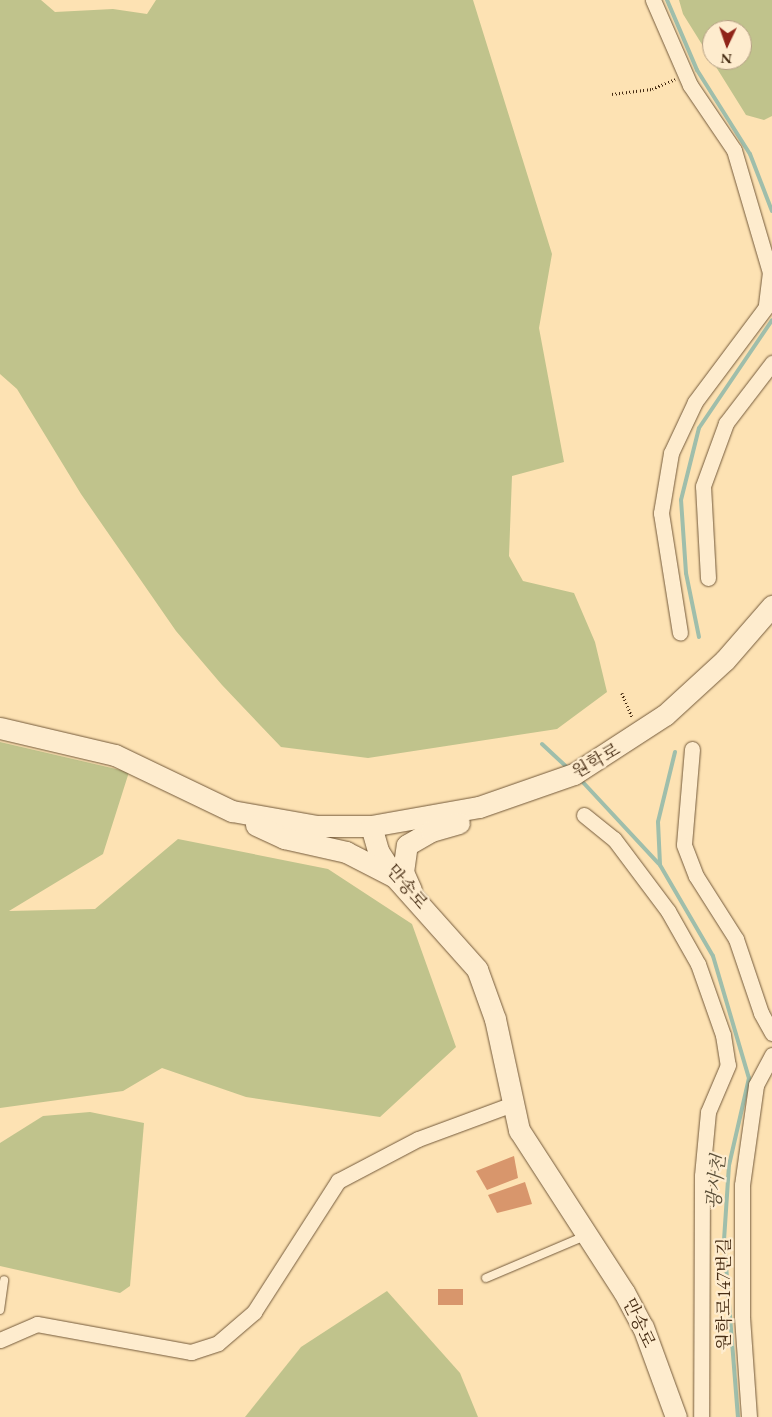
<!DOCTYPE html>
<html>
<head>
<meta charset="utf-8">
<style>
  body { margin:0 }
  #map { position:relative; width:772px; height:1417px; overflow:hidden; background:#fde2b3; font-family:"EB Garamond","Noto Serif KR",serif }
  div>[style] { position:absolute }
  .green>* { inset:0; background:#c0c38c }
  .stream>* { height:4px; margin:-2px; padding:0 2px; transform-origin:2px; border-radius:2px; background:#9fbeab }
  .building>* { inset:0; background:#d8966c; transform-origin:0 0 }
  .path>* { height:2.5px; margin-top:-1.25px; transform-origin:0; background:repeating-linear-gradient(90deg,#462c13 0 1px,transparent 0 3.5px) }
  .roads { filter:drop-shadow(0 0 1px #745a3b) drop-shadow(0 0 1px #745a3b) }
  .lane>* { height:8px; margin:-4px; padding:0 4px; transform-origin:4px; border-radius:4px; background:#feecce }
  .street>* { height:15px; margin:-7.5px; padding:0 7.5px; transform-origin:7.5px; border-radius:7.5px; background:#feecce }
  .secondary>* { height:21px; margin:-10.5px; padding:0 10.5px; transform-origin:10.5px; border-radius:10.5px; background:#feecce }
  span { translate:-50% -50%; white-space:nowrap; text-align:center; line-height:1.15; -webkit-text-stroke:4.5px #feecce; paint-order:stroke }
  .street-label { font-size:18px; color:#462c13 }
  .water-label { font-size:19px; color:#5c5039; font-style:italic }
  .north { position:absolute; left:702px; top:20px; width:50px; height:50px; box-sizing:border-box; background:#feecce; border:1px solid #b49f83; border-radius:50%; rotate:183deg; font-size:14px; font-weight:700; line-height:20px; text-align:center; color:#462c13 }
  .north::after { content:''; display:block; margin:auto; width:18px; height:22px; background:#8f2418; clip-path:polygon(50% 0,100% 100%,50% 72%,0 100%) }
</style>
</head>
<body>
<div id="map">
  <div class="green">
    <i style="clip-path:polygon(0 0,41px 0,55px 12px,113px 9px,147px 14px,156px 0,473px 0,552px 254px,539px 328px,564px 462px,512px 476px,509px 556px,523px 581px,574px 593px,595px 642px,607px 692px,557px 729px,368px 758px,281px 747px,222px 685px,176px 631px,81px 494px,17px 389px,0 374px)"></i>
    <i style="clip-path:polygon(evenodd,679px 0,772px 0,772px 116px,764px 120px,746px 115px,683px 14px,679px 0,712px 30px,742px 30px,742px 60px,712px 60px,712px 30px)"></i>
    <i style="clip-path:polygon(0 742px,129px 772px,103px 854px,9px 911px,95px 909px,178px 839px,328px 869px,412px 924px,456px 1047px,380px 1117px,246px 1097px,162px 1068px,123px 1091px,0 1108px)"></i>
    <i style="clip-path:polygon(90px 1112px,144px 1123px,130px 1286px,120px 1293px,0 1266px,0 1143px,43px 1116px)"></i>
    <i style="clip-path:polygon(387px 1291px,460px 1373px,478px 1417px,245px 1417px,301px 1347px)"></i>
  </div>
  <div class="stream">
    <i style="left:667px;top:0;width:76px;rotate:66.8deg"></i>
    <i style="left:697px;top:70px;width:99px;rotate:57.8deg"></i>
    <i style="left:750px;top:154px;width:61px;rotate:68.9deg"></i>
    <i style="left:699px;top:637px;width:65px;rotate:-101.5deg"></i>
    <i style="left:686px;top:573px;width:73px;rotate:-93.9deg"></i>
    <i style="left:681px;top:500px;width:74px;rotate:-76deg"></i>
    <i style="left:699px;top:428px;width:130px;rotate:-55.9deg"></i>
    <i style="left:542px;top:744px;width:35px;rotate:43deg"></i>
    <i style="left:675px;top:752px;width:72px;rotate:103.7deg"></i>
    <i style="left:658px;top:822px;width:43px;rotate:87.3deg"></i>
    <i style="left:660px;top:865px;width:105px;rotate:59.8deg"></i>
    <i style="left:713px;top:956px;width:127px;rotate:73.6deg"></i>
    <i style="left:749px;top:1078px;width:89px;rotate:102.9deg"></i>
    <i style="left:729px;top:1165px;width:75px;rotate:93.8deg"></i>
    <i style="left:724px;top:1240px;width:178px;rotate:85.5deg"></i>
    <i style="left:579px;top:778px;width:117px;rotate:47.1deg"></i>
  </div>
  <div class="building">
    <i style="clip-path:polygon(514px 1156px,518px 1178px,487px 1190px,476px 1171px)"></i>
    <i style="clip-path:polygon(525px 1182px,532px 1204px,497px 1213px,488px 1195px)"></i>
    <i style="left:438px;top:1289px;width:25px;height:16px"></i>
  </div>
  <div class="path">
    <i style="left:612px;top:94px;width:40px;rotate:-7.1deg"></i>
    <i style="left:652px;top:89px;width:25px;rotate:-23deg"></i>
    <i style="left:622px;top:693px;width:26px;rotate:67deg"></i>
  </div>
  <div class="roads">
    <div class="lane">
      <i style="left:486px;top:1278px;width:108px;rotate:-23deg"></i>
      <i style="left:0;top:1310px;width:30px;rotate:-82deg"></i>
    </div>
    <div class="street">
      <i style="left:653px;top:0;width:93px;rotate:66.5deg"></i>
      <i style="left:690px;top:85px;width:78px;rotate:55.9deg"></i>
      <i style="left:734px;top:150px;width:127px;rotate:73.6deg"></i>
      <i style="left:770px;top:272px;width:35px;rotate:97deg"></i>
      <i style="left:766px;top:307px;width:119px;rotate:126.8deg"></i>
      <i style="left:695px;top:402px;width:56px;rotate:115.2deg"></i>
      <i style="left:671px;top:453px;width:61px;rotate:99.5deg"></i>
      <i style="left:661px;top:513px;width:121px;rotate:81deg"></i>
      <i style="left:708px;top:578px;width:92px;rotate:-93.1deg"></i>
      <i style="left:703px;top:486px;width:67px;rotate:-69.9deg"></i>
      <i style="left:726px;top:423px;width:76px;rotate:-52.5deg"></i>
      <i style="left:692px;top:749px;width:96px;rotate:94.8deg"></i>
      <i style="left:684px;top:845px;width:33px;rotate:69deg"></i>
      <i style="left:696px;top:876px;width:75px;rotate:57.6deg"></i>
      <i style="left:736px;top:939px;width:78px;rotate:71.3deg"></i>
      <i style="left:761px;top:1013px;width:23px;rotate:61deg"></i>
      <i style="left:584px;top:815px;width:38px;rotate:39deg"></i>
      <i style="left:614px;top:839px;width:90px;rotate:53.1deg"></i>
      <i style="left:668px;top:911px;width:61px;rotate:60.5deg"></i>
      <i style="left:698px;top:964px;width:75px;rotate:70.6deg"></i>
      <i style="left:723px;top:1035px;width:30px;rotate:81deg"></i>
      <i style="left:728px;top:1065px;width:51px;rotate:113.1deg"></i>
      <i style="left:708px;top:1112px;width:64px;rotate:95.4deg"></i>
      <i style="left:702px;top:1176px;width:241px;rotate:90.2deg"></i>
      <i style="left:0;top:1340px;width:40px;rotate:-23.4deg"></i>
      <i style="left:37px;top:1324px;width:157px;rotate:10.3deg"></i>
      <i style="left:191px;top:1352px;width:28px;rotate:-18deg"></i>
      <i style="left:218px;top:1343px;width:48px;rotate:-40.7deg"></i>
      <i style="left:254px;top:1312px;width:156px;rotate:-57.3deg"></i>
      <i style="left:338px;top:1181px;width:90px;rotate:-27.7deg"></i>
      <i style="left:418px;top:1139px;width:98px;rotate:-20.3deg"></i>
      <i style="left:749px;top:1417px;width:101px;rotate:-94deg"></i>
      <i style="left:742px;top:1316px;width:131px;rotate:-90deg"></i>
      <i style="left:742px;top:1185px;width:101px;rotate:-82deg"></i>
      <i style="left:756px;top:1085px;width:34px;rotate:-62deg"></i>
    </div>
    <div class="secondary">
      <i style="left:0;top:728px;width:118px;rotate:13.2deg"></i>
      <i style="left:115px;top:755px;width:130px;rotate:25.6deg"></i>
      <i style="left:232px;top:811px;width:85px;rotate:10.1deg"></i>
      <i style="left:316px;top:826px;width:55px"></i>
      <i style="left:371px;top:826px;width:26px;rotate:74deg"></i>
      <i style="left:378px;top:851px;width:30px;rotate:57deg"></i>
      <i style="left:394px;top:876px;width:125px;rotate:48.3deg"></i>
      <i style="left:477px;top:969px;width:53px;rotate:70.2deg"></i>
      <i style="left:495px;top:1019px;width:114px;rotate:77.8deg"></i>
      <i style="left:519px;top:1130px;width:193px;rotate:57.1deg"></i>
      <i style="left:624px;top:1292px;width:40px;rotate:62deg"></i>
      <i style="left:643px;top:1327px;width:96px;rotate:69.9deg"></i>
      <i style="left:256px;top:825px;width:31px;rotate:25deg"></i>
      <i style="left:284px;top:838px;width:64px;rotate:12.7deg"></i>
      <i style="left:346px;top:852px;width:53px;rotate:27.1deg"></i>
      <i style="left:371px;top:826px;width:110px;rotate:-10deg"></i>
      <i style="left:479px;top:807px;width:101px;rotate:-19.2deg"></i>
      <i style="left:574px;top:774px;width:108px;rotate:-33deg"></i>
      <i style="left:665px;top:715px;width:81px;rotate:-42.5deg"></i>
      <i style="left:725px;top:660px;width:72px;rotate:-49deg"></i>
      <i style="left:411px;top:890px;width:20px;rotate:-114deg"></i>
      <i style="left:403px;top:872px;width:27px;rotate:-82deg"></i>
      <i style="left:407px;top:845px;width:28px;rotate:-30deg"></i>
      <i style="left:431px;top:831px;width:29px;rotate:-16deg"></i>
    </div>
  </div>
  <div class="street-label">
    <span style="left:596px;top:761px;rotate:-30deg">원학로</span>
    <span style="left:407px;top:887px;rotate:49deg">만송로</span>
    <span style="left:724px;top:1294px;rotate:-90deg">원학로147번길</span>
    <span style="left:639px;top:1323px;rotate:65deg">만송로</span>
  </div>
  <div class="water-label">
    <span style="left:716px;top:1182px;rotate:-84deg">광사천</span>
  </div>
  <div class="north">N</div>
</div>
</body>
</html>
